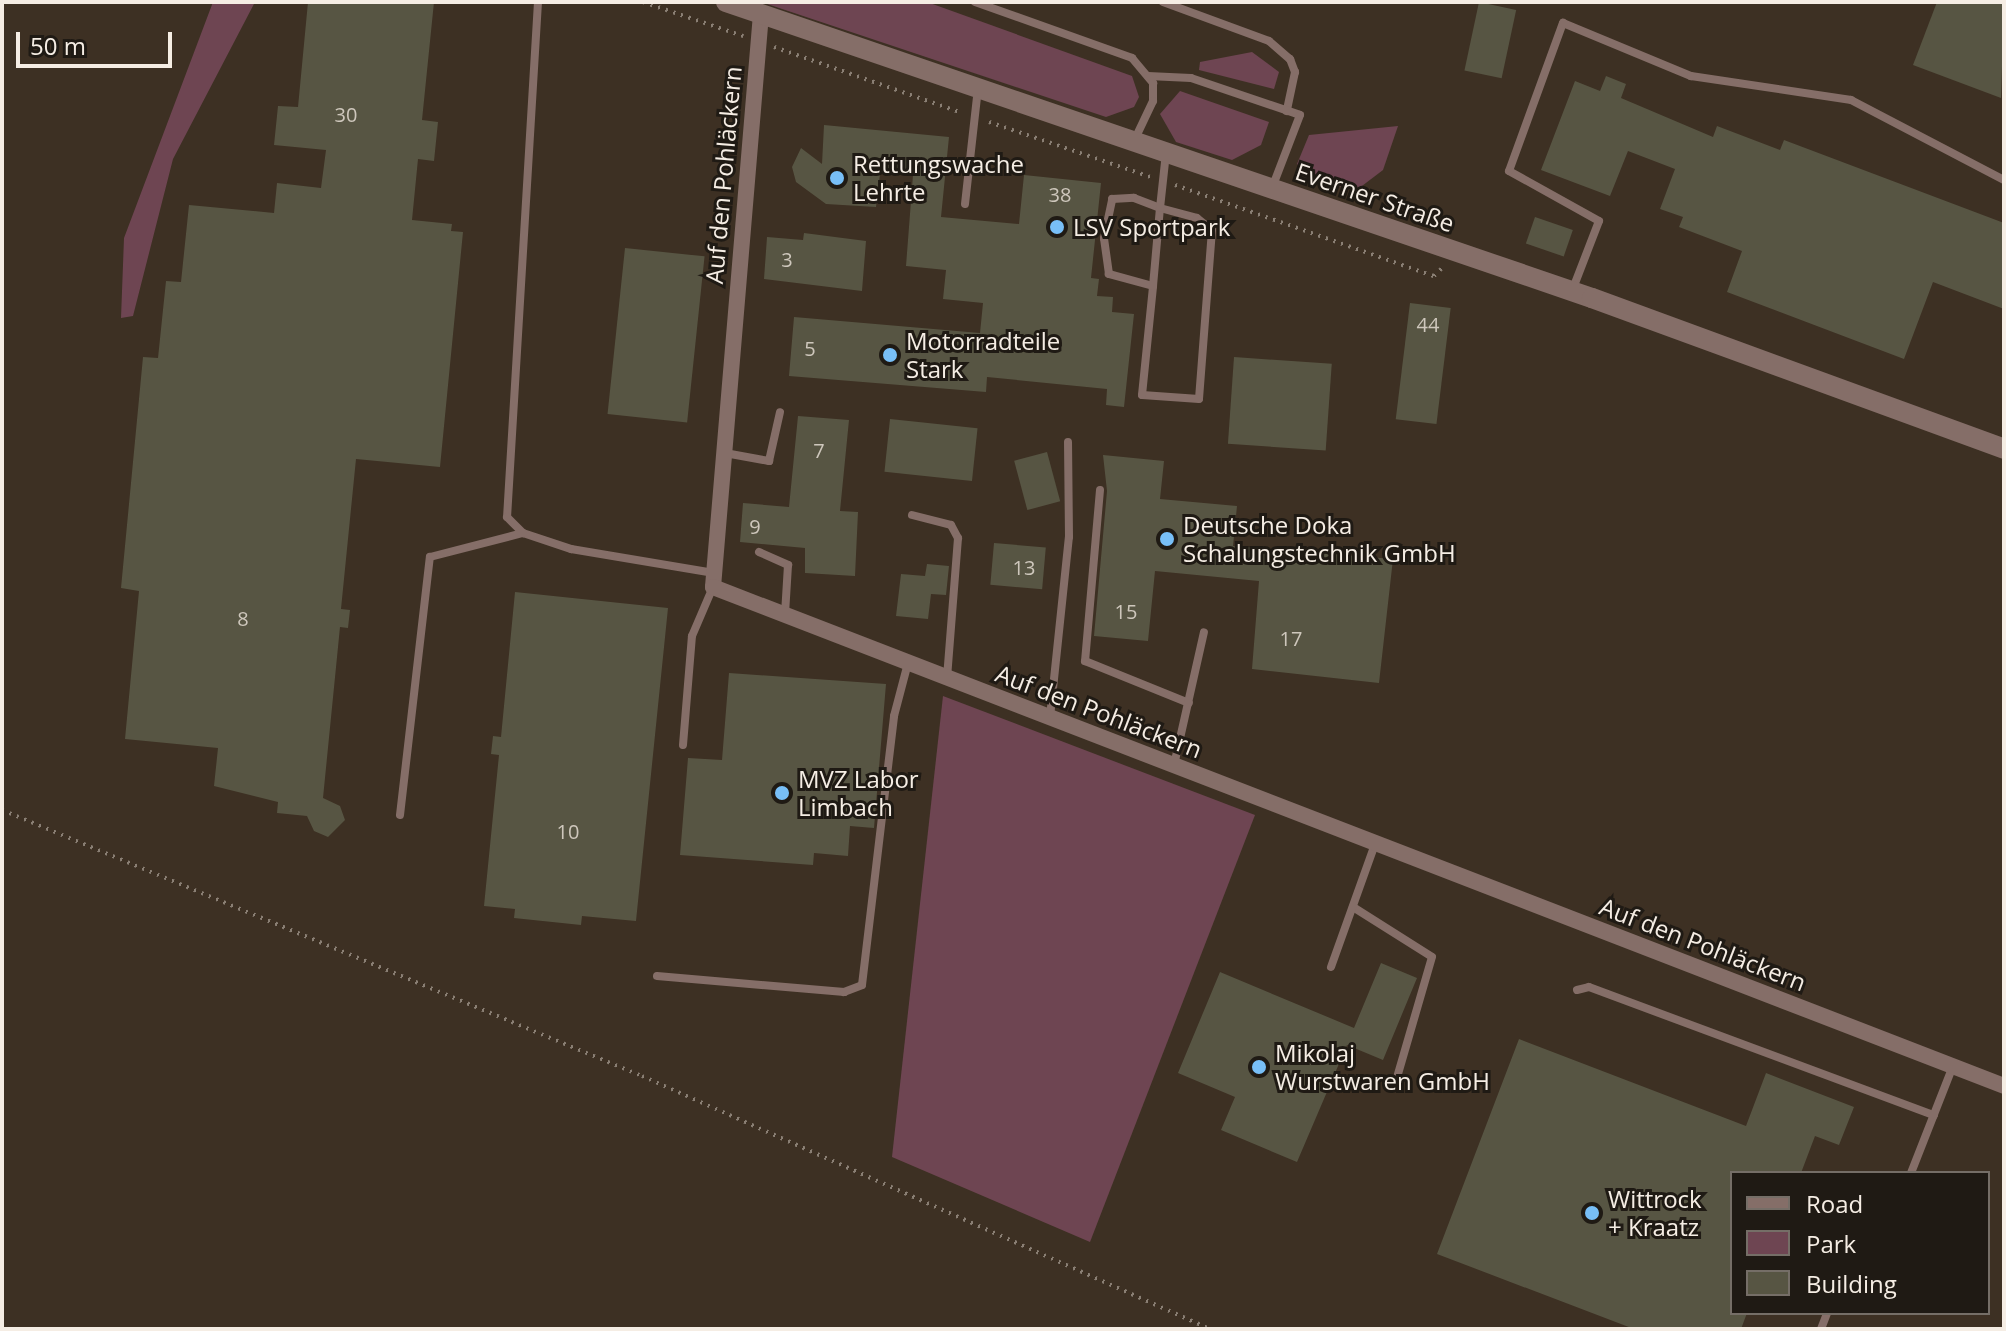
<!DOCTYPE html>
<html>
<head>
<meta charset="utf-8">
<style>
  body { margin:0 }
  #map { position:relative; width:2006px; height:1331px; overflow:hidden; background:#3d3023; font-family:"Open Sans",sans-serif }
  div>[style] { position:absolute }
  .green>* { inset:0; background:#6e4552 }
  .building>* { inset:0; background:#575543; transform-origin:0 0 }
  .path>* { height:4px; margin-top:-2px; transform-origin:0; background:repeating-linear-gradient(90deg,#8a7f74 0 2px,transparent 0 8px) }
  .service>* { height:8px; margin:-4px; padding:0 4px; transform-origin:4px; border-radius:4px; background:#856e68 }
  .minor>* { height:16px; margin:-8px; padding:0 8px; transform-origin:8px; border-radius:8px; background:#856e68 }
  .tertiary>* { height:20px; margin:-10px; padding:0 10px; transform-origin:10px; border-radius:10px; background:#856e68 }
  .dots>* { width:22px; height:22px; translate:-50% -50%; box-sizing:border-box; border:4px solid #1f1a14; border-radius:50% }
  span { translate:-50% -50%; white-space:nowrap; text-align:center; line-height:1.15; -webkit-text-stroke:6px #1f1a14; paint-order:stroke }
  .number-label { font-size:20px; color:#cec7bc }
  .number-label span { -webkit-text-stroke-width:0 }
  .poi-label { font-size:24px; color:#f5ede4 }
  .left { translate:0 -50%; text-align:left }
  .street-label { font-size:24px; color:#f5ede4 }
  .frame { position:absolute; inset:0; border:4px solid #f5ede4; pointer-events:none }
  .legend { position:absolute; left:1730px; top:1171px; width:260px; height:144px; box-sizing:border-box; background:#1f1a14; border:2px solid #756e67; margin:0; padding:10px 14px; list-style:none; font-size:24px; color:#f5ede4 }
  .legend li { display:flex; align-items:center; gap:16px; height:40px }
  .legend b { width:40px; border:2px solid #756e67 }
  .scale { position:absolute; left:16px; top:32px; width:156px; height:36px; box-sizing:border-box; border:4px solid #f5ede4; border-top:0; padding-left:10px; font-size:24px; line-height:28px; white-space:nowrap; color:#f5ede4; -webkit-text-stroke:6px #1f1a14; paint-order:stroke }
</style>
</head>
<body>
<div id="map">
  <div class="green">
    <i style="clip-path:polygon(213px 2px,255px 2px,173px 159px,133px 316px,121px 318px,124px 238px)"></i>
    <i style="clip-path:polygon(761px 2px,927px 2px,1132px 76px,1139px 97px,1134px 107px,1106px 117px)"></i>
    <i style="clip-path:polygon(1252px 52px,1279px 72px,1274px 89px,1199px 70px,1200px 62px)"></i>
    <i style="clip-path:polygon(1180px 91px,1269px 122px,1261px 145px,1232px 160px,1176px 142px,1160px 114px)"></i>
    <i style="clip-path:polygon(1398px 126px,1383px 170px,1358px 189px,1315px 183px,1297px 164px,1309px 135px)"></i>
    <i style="clip-path:polygon(943px 696px,1255px 815px,1090px 1242px,892px 1157px)"></i>
  </div>
  <div class="building">
    <i style="clip-path:polygon(308px 2px,434px 2px,422px 120px,438px 122px,434px 161px,418px 159px,412px 220px,452px 224px,451px 231px,463px 232px,440px 467px,356px 459px,341px 609px,350px 610px,348px 628px,340px 627px,323px 798px,340px 806px,345px 820px,328px 837px,314px 831px,307px 816px,277px 813px,278px 802px,214px 786px,218px 748px,125px 739px,139px 591px,121px 588px,143px 357px,158px 358px,166px 281px,181px 282px,189px 205px,274px 213px,277px 183px,321px 188px,326px 150px,274px 145px,278px 106px,298px 107px)"></i>
    <i style="left:1479px;top:2px;width:38px;height:70px;rotate:12deg"></i>
    <i style="clip-path:polygon(1937px 2px,2004px 2px,2001px 98px,1913px 65px)"></i>
    <i style="clip-path:polygon(1606px 76px,1626px 84px,1621px 98px,1713px 137px,1717px 126px,1780px 150px,1784px 140px,2004px 223px,2004px 309px,1933px 282px,1904px 359px,1727px 292px,1742px 251px,1679px 227px,1683px 217px,1660px 209px,1675px 169px,1628px 151px,1610px 196px,1541px 170px,1575px 81px,1600px 91px)"></i>
    <i style="clip-path:polygon(824px 125px,949px 137px,941px 217px,1019px 224px,1024px 175px,1101px 183px,1091px 278px,1099px 279px,1097px 296px,1113px 297px,1112px 312px,1134px 314px,1124px 407px,1106px 405px,1107px 389px,987px 377px,986px 392px,789px 376px,794px 317px,980px 333px,983px 303px,943px 299px,946px 270px,906px 266px,913px 175px,880px 174px,876px 207px,826px 204px,796px 182px,792px 167px,801px 148px,822px 164px)"></i>
    <i style="left:1535px;top:217px;width:40px;height:28px;rotate:19deg"></i>
    <i style="clip-path:polygon(804px 233px,866px 241px,862px 291px,764px 279px,767px 237px,803px 240px)"></i>
    <i style="left:625px;top:248px;width:80px;height:167px;rotate:6deg"></i>
    <i style="left:1410px;top:303px;width:41px;height:117px;rotate:7deg"></i>
    <i style="left:1234px;top:357px;width:98px;height:87px;rotate:4deg"></i>
    <i style="clip-path:polygon(798px 416px,849px 420px,840px 511px,858px 512px,855px 576px,805px 573px,805px 548px,740px 542px,743px 503px,789px 507px)"></i>
    <i style="left:890px;top:419px;width:88px;height:53px;rotate:6deg"></i>
    <i style="left:1047px;top:452px;width:51px;height:34px;rotate:75deg"></i>
    <i style="clip-path:polygon(1103px 455px,1164px 461px,1160px 499px,1237px 506px,1233px 546px,1393px 559px,1379px 683px,1252px 669px,1259px 581px,1155px 571px,1148px 641px,1094px 636px,1107px 491px)"></i>
    <i style="left:994px;top:543px;width:52px;height:42px;rotate:5deg"></i>
    <i style="clip-path:polygon(927px 564px,949px 566px,946px 595px,931px 594px,928px 619px,896px 616px,901px 574px,925px 576px)"></i>
    <i style="clip-path:polygon(515px 592px,668px 608px,636px 921px,582px 916px,581px 925px,514px 918px,515px 909px,484px 906px,499px 755px,491px 754px,493px 736px,501px 737px)"></i>
    <i style="clip-path:polygon(729px 673px,886px 684px,874px 828px,850px 826px,848px 856px,814px 853px,813px 865px,680px 855px,688px 758px,722px 760px)"></i>
    <i style="clip-path:polygon(1381px 963px,1417px 978px,1383px 1060px,1347px 1045px,1297px 1162px,1221px 1130px,1235px 1097px,1178px 1073px,1220px 972px,1354px 1028px)"></i>
    <i style="clip-path:polygon(1519px 1039px,1746px 1126px,1766px 1073px,1854px 1107px,1839px 1145px,1815px 1136px,1801px 1173px,1732px 1173px,1732px 1313px,1747px 1313px,1741px 1329px,1634px 1329px,1437px 1254px)"></i>
  </div>
  <div class="path">
    <i style="left:643px;top:2px;width:106px;rotate:18.8deg"></i>
    <i style="left:774px;top:47px;width:199px;rotate:19.3deg"></i>
    <i style="left:989px;top:122px;width:171px;rotate:18.8deg"></i>
    <i style="left:1175px;top:185px;width:275px;rotate:19.4deg"></i>
    <i style="left:1434px;top:276px;width:13px;rotate:-45deg"></i>
    <i style="left:2px;top:810px;width:693px;rotate:22.57deg"></i>
    <i style="left:642px;top:1076px;width:622px;rotate:24.01deg"></i>
  </div>
  <div class="service">
    <i style="left:538px;top:2px;width:516px;rotate:93.44deg"></i>
    <i style="left:507px;top:517px;width:23px;rotate:45deg"></i>
    <i style="left:523px;top:533px;width:51px;rotate:18.4deg"></i>
    <i style="left:571px;top:549px;width:145px;rotate:9.5deg"></i>
    <i style="left:975px;top:2px;width:167px;rotate:19.6deg"></i>
    <i style="left:1132px;top:58px;width:33px;rotate:50deg"></i>
    <i style="left:1153px;top:83px;width:18px;rotate:90deg"></i>
    <i style="left:1153px;top:101px;width:44px;rotate:115.4deg"></i>
    <i style="left:1163px;top:2px;width:113px;rotate:20.2deg"></i>
    <i style="left:1269px;top:41px;width:28px;rotate:41deg"></i>
    <i style="left:1290px;top:59px;width:14px;rotate:69deg"></i>
    <i style="left:1295px;top:72px;width:40px;rotate:102deg"></i>
    <i style="left:1148px;top:76px;width:43px;rotate:2.7deg"></i>
    <i style="left:1191px;top:78px;width:115px;rotate:18.7deg"></i>
    <i style="left:1300px;top:115px;width:78px;rotate:111deg"></i>
    <i style="left:965px;top:204px;width:116px;rotate:-83.6deg"></i>
    <i style="left:1153px;top:286px;width:46px;rotate:-164.7deg"></i>
    <i style="left:1109px;top:274px;width:36px;rotate:-98deg"></i>
    <i style="left:1104px;top:238px;width:40px;rotate:-78deg"></i>
    <i style="left:1112px;top:199px;width:22px;rotate:-3deg"></i>
    <i style="left:1134px;top:198px;width:28px;rotate:21deg"></i>
    <i style="left:1160px;top:208px;width:38px;rotate:15deg"></i>
    <i style="left:1197px;top:218px;width:19px;rotate:39deg"></i>
    <i style="left:1212px;top:230px;width:169px;rotate:94.4deg"></i>
    <i style="left:1199px;top:399px;width:57px;rotate:-176deg"></i>
    <i style="left:1142px;top:395px;width:110px;rotate:-84.2deg"></i>
    <i style="left:1153px;top:286px;width:78px;rotate:-84.9deg"></i>
    <i style="left:1160px;top:208px;width:55px;rotate:-83.8deg"></i>
    <i style="left:1572px;top:291px;width:75px;rotate:-68.9deg"></i>
    <i style="left:1599px;top:221px;width:103px;rotate:-150.9deg"></i>
    <i style="left:1509px;top:171px;width:158px;rotate:-70deg"></i>
    <i style="left:1563px;top:23px;width:139px;rotate:22.5deg"></i>
    <i style="left:1691px;top:76px;width:162px;rotate:8.5deg"></i>
    <i style="left:1851px;top:100px;width:173px;rotate:27.6deg"></i>
    <i style="left:725px;top:453px;width:45px;rotate:10.3deg"></i>
    <i style="left:769px;top:461px;width:50px;rotate:-77.3deg"></i>
    <i style="left:1100px;top:490px;width:172px;rotate:95deg"></i>
    <i style="left:1085px;top:661px;width:112px;rotate:22deg"></i>
    <i style="left:912px;top:515px;width:40px;rotate:14.4deg"></i>
    <i style="left:951px;top:525px;width:15px;rotate:62deg"></i>
    <i style="left:958px;top:538px;width:139px;rotate:94.5deg"></i>
    <i style="left:759px;top:552px;width:32px;rotate:24deg"></i>
    <i style="left:788px;top:565px;width:49px;rotate:93.5deg"></i>
    <i style="left:1050px;top:717px;width:181px;rotate:-84deg"></i>
    <i style="left:1069px;top:537px;width:95px;rotate:-90.6deg"></i>
    <i style="left:683px;top:745px;width:109px;rotate:-85.3deg"></i>
    <i style="left:692px;top:636px;width:53px;rotate:-66.8deg"></i>
    <i style="left:1174px;top:765px;width:136px;rotate:-77.3deg"></i>
    <i style="left:400px;top:815px;width:260px;rotate:-83.4deg"></i>
    <i style="left:430px;top:557px;width:96px;rotate:-14.5deg"></i>
    <i style="left:1353px;top:907px;width:93px;rotate:32.3deg"></i>
    <i style="left:1432px;top:957px;width:122px;rotate:106.2deg"></i>
    <i style="left:1331px;top:967px;width:131px;rotate:-70.3deg"></i>
    <i style="left:657px;top:976px;width:188px;rotate:4.9deg"></i>
    <i style="left:844px;top:992px;width:19px;rotate:-21deg"></i>
    <i style="left:862px;top:985px;width:271px;rotate:-83.2deg"></i>
    <i style="left:894px;top:716px;width:55px;rotate:-75.2deg"></i>
    <i style="left:1577px;top:990px;width:12px;rotate:-14deg"></i>
    <i style="left:1589px;top:987px;width:368px;rotate:20.4deg"></i>
    <i style="left:1911px;top:1173px;width:115px;rotate:-68.6deg"></i>
    <i style="left:1821px;top:1329px;width:17px;rotate:-69deg"></i>
  </div>
  <div class="minor">
    <i style="left:761px;top:14px;width:575px;rotate:94.79deg"></i>
    <i style="left:713px;top:587px;width:1384px;rotate:21.13deg"></i>
  </div>
  <div class="tertiary">
    <i style="left:726px;top:2px;width:915px;rotate:18.87deg"></i>
    <i style="left:1592px;top:298px;width:439px;rotate:20.1deg"></i>
  </div>
  <div class="dots">
    <i style="left:837px;top:178px;background:#78bff7"></i>
    <i style="left:1057px;top:227px;background:#78bff7"></i>
    <i style="left:890px;top:355px;background:#78bff7"></i>
    <i style="left:1167px;top:539px;background:#78bff7"></i>
    <i style="left:782px;top:793px;background:#78bff7"></i>
    <i style="left:1259px;top:1067px;background:#78bff7"></i>
    <i style="left:1592px;top:1213px;background:#78bff7"></i>
  </div>
  <div class="number-label">
    <span style="left:346px;top:114px">30</span>
    <span style="left:1060px;top:194px">38</span>
    <span style="left:787px;top:259px">3</span>
    <span style="left:1428px;top:324px">44</span>
    <span style="left:810px;top:348px">5</span>
    <span style="left:819px;top:450px">7</span>
    <span style="left:755px;top:526px">9</span>
    <span style="left:1024px;top:567px">13</span>
    <span style="left:1126px;top:611px">15</span>
    <span style="left:243px;top:618px">8</span>
    <span style="left:1291px;top:638px">17</span>
    <span style="left:568px;top:831px">10</span>
  </div>
  <div class="poi-label">
    <span class="left" style="left:853px;top:178px">Rettungswache<br>Lehrte</span>
    <span class="left" style="left:1073px;top:227px">LSV Sportpark</span>
    <span class="left" style="left:906px;top:355px">Motorradteile<br>Stark</span>
    <span class="left" style="left:1183px;top:539px">Deutsche Doka<br>Schalungstechnik GmbH</span>
    <span class="left" style="left:798px;top:793px">MVZ Labor<br>Limbach</span>
    <span class="left" style="left:1275px;top:1067px">Mikolaj<br>Wurstwaren GmbH</span>
    <span class="left" style="left:1608px;top:1213px">Wittrock<br>+ Kraatz</span>
  </div>
  <div class="street-label">
    <span style="left:723px;top:175px;rotate:-85deg">Auf den Pohläckern</span>
    <span style="left:1375px;top:197px;rotate:19deg">Everner Straße</span>
    <span style="left:1099px;top:711px;rotate:21deg">Auf den Pohläckern</span>
    <span style="left:1703px;top:944px;rotate:21deg">Auf den Pohläckern</span>
  </div>
  <div class="frame"></div>
  <ul class="legend">
  <li><b style="height:10px;background:#856e68"></b>Road</li>
  <li><b style="height:22px;background:#6e4552"></b>Park</li>
  <li><b style="height:22px;background:#575543"></b>Building</li>
  </ul>
  <div class="scale">50 m</div>
</div>
</body>
</html>
